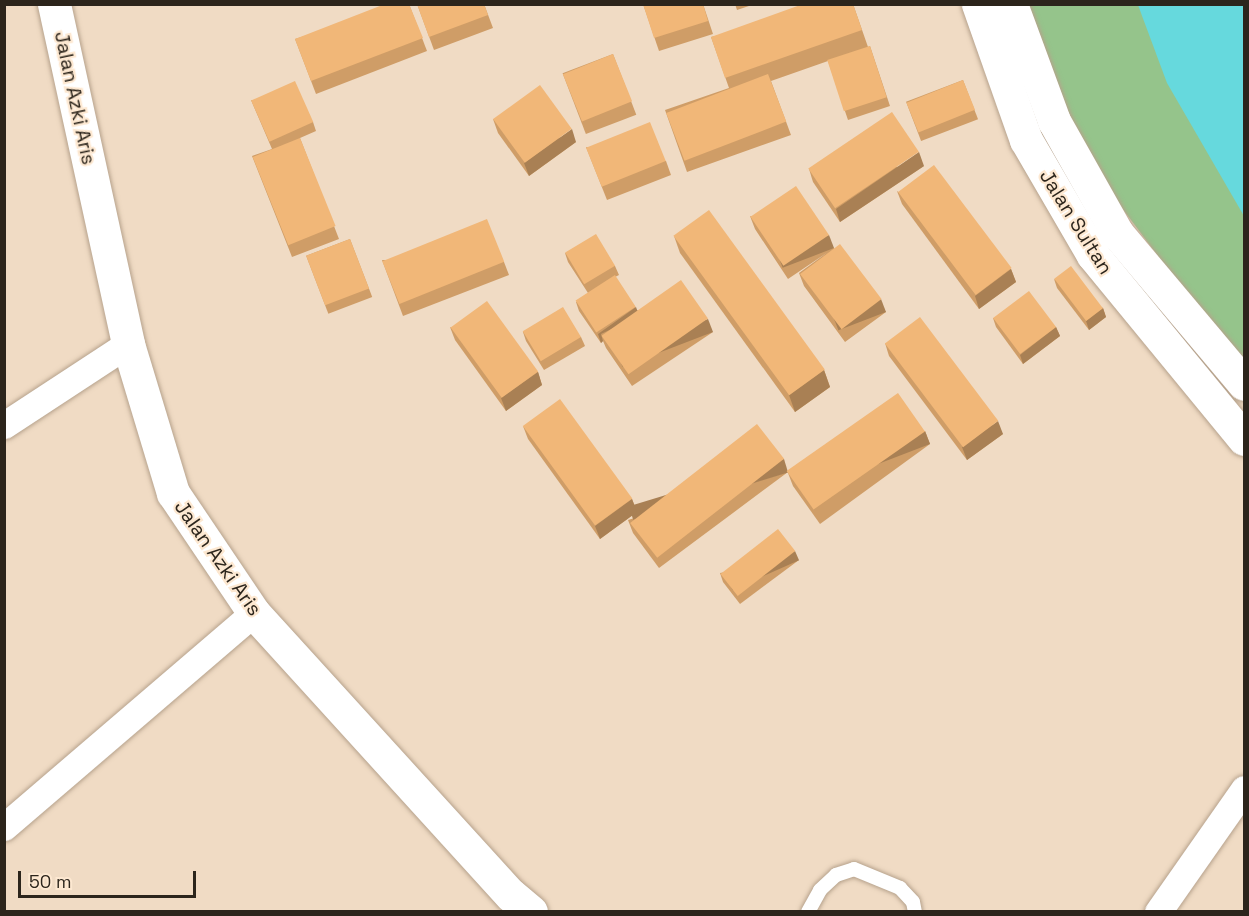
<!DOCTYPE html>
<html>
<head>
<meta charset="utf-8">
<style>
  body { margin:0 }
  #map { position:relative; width:1249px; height:916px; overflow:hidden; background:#f0dbc4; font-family:"Space Grotesk",sans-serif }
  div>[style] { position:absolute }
  .green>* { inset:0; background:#95c48b }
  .water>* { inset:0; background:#66d9dd }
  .roads { filter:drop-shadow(0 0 2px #b6a28c) drop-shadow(0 0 2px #b6a28c) }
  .service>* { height:14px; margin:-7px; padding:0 7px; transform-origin:7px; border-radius:7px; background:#fff }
  .minor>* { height:27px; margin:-13.5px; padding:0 13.5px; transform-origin:13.5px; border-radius:13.5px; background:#fff }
  .secondary>* { height:33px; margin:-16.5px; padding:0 16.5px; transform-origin:16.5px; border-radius:16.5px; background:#fff }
  .primary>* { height:33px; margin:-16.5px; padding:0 16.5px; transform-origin:16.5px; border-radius:16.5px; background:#fff }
  .wall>* { inset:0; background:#cf9d67; transform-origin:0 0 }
  .shaded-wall>* { inset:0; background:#a98054; transform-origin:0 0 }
  .building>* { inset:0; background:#f1b778; transform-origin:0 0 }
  span { translate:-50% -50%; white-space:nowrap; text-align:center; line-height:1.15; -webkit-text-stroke:4.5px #fde8d1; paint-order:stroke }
  .street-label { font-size:20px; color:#2c251c }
  .frame { position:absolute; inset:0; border:6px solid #2c251c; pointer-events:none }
  .scale { position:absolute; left:18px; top:871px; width:178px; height:27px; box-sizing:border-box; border:3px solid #2c251c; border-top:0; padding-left:8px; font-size:18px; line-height:21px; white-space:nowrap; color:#2c251c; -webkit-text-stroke:4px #fde8d1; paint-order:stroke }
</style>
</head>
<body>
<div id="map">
  <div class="green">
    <i style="clip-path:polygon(1029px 5px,1244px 5px,1244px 371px,1107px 188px,1061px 107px)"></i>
  </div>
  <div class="water">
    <i style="clip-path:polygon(1138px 5px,1244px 5px,1244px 216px,1167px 83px)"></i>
  </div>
  <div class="roads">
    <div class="service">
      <i style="left:808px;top:912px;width:25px;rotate:-61deg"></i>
      <i style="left:820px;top:890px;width:22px;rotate:-43deg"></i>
      <i style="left:836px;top:875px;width:19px;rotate:-18deg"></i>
      <i style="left:854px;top:869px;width:50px;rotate:22.4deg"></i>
      <i style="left:900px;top:888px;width:19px;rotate:47deg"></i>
      <i style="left:913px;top:902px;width:10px;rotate:79deg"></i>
    </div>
    <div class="minor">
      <i style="left:4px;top:425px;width:148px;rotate:-33.2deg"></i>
      <i style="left:4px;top:827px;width:329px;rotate:-40.6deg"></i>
      <i style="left:1158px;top:912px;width:150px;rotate:-55deg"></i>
    </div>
    <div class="secondary">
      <i style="left:978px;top:4px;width:144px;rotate:70.6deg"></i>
      <i style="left:1026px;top:140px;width:133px;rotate:59.8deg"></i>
      <i style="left:1093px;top:255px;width:238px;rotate:50.6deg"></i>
      <i style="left:1011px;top:4px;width:125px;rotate:69.8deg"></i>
      <i style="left:1054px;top:121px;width:129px;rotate:60.6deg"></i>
      <i style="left:1117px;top:233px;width:197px;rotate:49.9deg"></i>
    </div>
    <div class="primary">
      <i style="left:54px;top:4px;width:348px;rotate:77.7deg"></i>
      <i style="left:128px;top:344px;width:156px;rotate:73.2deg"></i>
      <i style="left:173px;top:493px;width:145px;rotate:56deg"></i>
      <i style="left:254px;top:613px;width:382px;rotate:47.7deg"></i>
      <i style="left:511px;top:895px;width:26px;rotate:40deg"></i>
    </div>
  </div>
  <div class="wall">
    <i style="clip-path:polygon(409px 4px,427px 51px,316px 94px,295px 39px)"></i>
    <i style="clip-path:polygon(417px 4px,484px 4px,493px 28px,434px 50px)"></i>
    <i style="clip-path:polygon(643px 4px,703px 4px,713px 34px,659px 51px)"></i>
    <i style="clip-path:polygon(735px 4px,755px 4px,737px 10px)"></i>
    <i style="clip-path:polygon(853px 4px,868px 47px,870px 46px,890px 106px,848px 120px,828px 61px,771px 81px,791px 135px,687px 172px,665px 110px,729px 88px,711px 37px)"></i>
    <i style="left:613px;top:54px;width:65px;height:54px;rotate:69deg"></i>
    <i style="left:963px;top:80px;width:42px;height:61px;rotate:69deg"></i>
    <i style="clip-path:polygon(251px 100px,313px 122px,316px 131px,300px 138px,339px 239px,292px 257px,252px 156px,272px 149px)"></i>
    <i style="clip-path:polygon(493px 119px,576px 142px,529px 176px,498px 133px)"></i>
    <i style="clip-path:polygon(586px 147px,666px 161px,671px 175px,607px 200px)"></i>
    <i style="clip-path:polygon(924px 166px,840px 222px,813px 182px,809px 169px)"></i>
    <i style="clip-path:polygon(897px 191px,1011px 269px,1016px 282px,979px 309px,902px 204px)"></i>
    <i style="clip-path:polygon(750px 216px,834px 248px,886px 312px,845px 342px,804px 286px,799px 273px,828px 252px,788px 279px,755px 229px)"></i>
    <i style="clip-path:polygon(674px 236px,824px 370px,830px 387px,795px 412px,680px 253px)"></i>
    <i style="left:350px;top:239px;width:62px;height:47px;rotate:69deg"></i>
    <i style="clip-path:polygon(565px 253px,615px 266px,619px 275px,615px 277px,637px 310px,713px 332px,632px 386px,606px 348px,603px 341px,601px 343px,579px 311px,576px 302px,588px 293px,568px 262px)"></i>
    <i style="clip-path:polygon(382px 260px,504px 262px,509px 275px,403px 316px)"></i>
    <i style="clip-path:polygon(1054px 279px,1103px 308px,1106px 317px,1089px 330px,1057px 288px)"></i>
    <i style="clip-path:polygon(993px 318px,1056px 327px,1060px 336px,1023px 364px,996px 327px)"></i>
    <i style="clip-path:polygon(450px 327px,538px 372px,542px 385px,506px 411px,455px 340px)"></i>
    <i style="clip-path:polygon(523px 332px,581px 337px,585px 346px,544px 370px,526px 341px)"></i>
    <i style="clip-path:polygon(885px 343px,1003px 434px,967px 460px,889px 356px)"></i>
    <i style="clip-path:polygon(523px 426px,632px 499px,637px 512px,600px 539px,528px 439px)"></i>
    <i style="clip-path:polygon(925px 431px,930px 444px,820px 524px,793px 486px,788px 473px)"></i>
    <i style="clip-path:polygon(788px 472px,659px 568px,633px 533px,628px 520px)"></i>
    <i style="clip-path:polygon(799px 560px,740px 604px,723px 582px,720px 573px)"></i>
  </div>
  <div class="shaded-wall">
    <i style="clip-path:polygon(572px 129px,576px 142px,529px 176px,524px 163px)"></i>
    <i style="clip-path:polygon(919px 152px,924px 166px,840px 222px,836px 209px)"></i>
    <i style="left:829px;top:235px;width:14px;height:55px;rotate:69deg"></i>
    <i style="clip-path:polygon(1011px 269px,1016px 282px,979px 309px,975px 296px)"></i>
    <i style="left:881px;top:299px;width:14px;height:51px;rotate:69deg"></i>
    <i style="clip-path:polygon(636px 307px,639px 316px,601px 334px,603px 341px,601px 343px,598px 334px)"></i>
    <i style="clip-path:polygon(1103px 308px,1106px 317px,1089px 330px,1086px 321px)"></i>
    <i style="left:708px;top:319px;width:14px;height:97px;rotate:69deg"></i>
    <i style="clip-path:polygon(1056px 327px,1060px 336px,1023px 364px,1020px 355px)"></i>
    <i style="clip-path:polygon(824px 370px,830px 387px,795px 412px,789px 395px)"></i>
    <i style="clip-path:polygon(538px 372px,542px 385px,506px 411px,501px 398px)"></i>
    <i style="clip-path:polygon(998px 421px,1003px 434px,967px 460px,962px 447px)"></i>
    <i style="left:925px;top:431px;width:14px;height:135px;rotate:69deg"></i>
    <i style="left:784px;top:459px;width:14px;height:162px;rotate:73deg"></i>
    <i style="clip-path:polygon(632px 499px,637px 512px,600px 539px,595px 526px)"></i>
    <i style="left:795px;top:551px;width:10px;height:73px;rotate:66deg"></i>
  </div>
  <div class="building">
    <i style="clip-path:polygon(385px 4px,409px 4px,423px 38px,311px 81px,295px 39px)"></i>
    <i style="clip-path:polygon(417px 4px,484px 4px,488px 15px,429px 37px)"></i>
    <i style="clip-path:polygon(643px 4px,703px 4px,708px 21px,654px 38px)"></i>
    <i style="clip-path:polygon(803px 4px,853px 4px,862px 30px,725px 78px,711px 37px)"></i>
    <i style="left:870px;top:46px;width:54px;height:45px;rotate:72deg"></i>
    <i style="left:613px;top:54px;width:51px;height:54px;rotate:68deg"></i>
    <i style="left:768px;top:74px;width:51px;height:109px;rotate:69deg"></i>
    <i style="left:963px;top:80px;width:32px;height:61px;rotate:68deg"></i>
    <i style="left:295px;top:81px;width:45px;height:48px;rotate:66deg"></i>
    <i style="left:540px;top:85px;width:54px;height:58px;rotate:54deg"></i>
    <i style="left:892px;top:112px;width:48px;height:101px;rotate:56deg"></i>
    <i style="left:650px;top:122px;width:42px;height:69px;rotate:68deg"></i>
    <i style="left:300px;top:138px;width:95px;height:51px;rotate:68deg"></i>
    <i style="left:934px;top:165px;width:129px;height:45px;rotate:53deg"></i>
    <i style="left:796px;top:186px;width:59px;height:55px;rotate:56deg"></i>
    <i style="left:709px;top:210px;width:197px;height:44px;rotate:54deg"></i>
    <i style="left:487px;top:219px;width:46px;height:113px;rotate:68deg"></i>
    <i style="left:596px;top:234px;width:37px;height:36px;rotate:59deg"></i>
    <i style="left:350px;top:239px;width:53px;height:47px;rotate:69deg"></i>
    <i style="left:840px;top:244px;width:69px;height:50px;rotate:53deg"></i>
    <i style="left:1071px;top:266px;width:53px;height:21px;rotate:53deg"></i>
    <i style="left:615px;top:275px;width:38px;height:47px;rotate:57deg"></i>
    <i style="left:681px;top:280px;width:47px;height:97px;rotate:55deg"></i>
    <i style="left:1029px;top:291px;width:45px;height:45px;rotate:53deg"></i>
    <i style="left:487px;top:301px;width:87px;height:45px;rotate:54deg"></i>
    <i style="left:563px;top:307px;width:35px;height:47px;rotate:59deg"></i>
    <i style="left:920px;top:317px;width:130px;height:44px;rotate:53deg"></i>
    <i style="left:898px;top:393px;width:47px;height:136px;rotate:55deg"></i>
    <i style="left:560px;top:399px;width:123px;height:46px;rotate:54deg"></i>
    <i style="left:757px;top:424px;width:44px;height:161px;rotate:52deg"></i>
    <i style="left:778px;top:529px;width:28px;height:73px;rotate:52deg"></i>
  </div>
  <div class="street-label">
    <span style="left:75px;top:98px;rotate:78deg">Jalan Azki Aris</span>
    <span style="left:1076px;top:222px;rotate:58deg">Jalan Sultan</span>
    <span style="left:218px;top:558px;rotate:55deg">Jalan Azki Aris</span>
  </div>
  <div class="frame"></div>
  <div class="scale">50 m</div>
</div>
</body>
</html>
